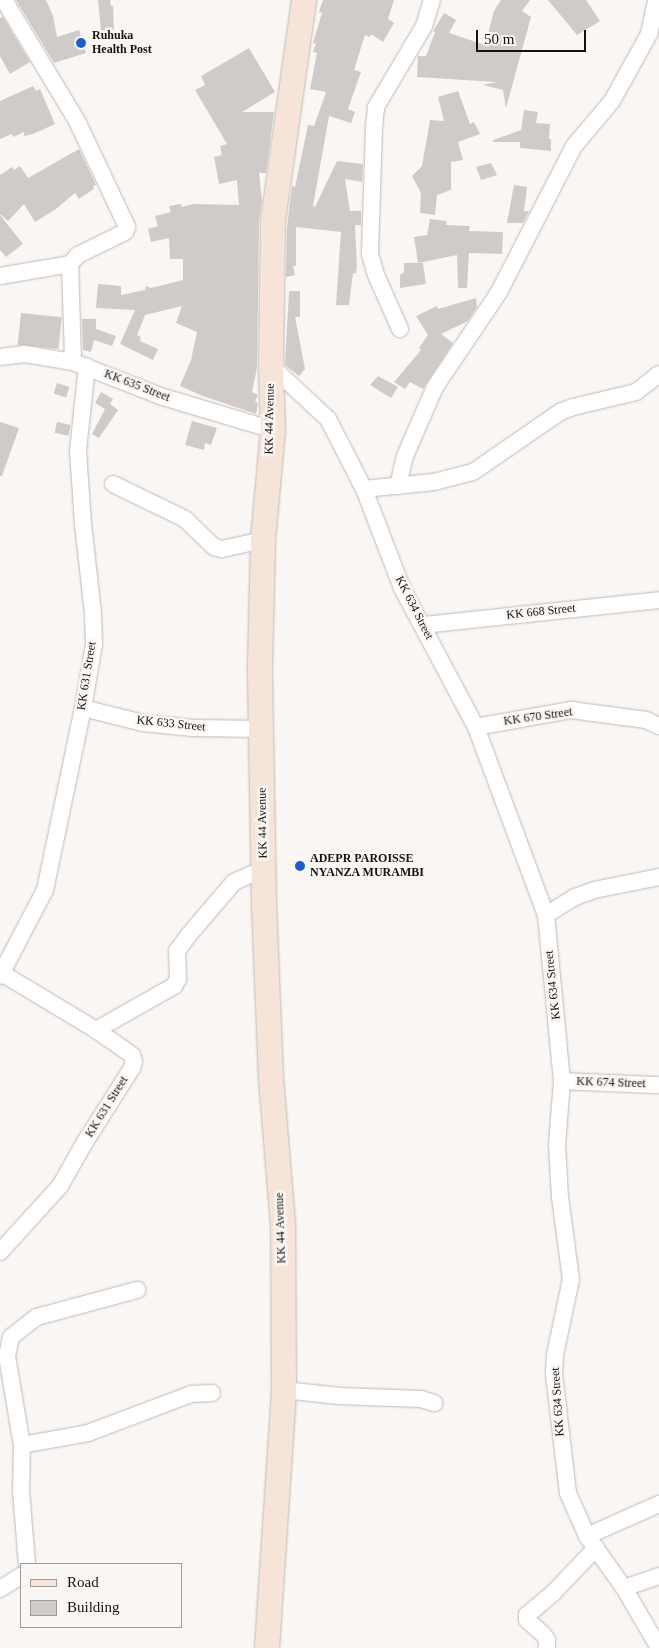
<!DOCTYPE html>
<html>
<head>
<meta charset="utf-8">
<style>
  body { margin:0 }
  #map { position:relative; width:659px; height:1648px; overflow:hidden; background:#faf6f3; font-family:"Times New Roman",serif }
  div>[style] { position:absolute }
  .building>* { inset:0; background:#d0cbc9; transform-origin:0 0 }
  .roads { filter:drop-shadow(0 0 1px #bfbab8) drop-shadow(0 0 1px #bfbab8) }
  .street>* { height:16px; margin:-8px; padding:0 8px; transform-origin:8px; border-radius:8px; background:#fff }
  .secondary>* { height:24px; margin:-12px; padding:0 12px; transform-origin:12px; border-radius:12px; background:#f7e4d9 }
  .dots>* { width:14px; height:14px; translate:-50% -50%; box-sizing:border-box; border:2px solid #faf6f3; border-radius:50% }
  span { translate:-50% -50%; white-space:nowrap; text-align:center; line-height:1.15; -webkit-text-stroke:5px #faf6f3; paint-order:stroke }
  .poi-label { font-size:12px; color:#141211; font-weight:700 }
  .left { translate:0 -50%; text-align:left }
  .street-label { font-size:12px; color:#141211 }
  .legend { position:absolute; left:20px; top:1563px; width:162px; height:65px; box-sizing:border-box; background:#faf6f3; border:1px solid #9e9b99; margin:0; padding:6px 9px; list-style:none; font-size:15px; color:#141211 }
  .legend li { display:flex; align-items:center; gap:10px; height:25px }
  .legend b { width:25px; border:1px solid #9e9b99 }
  .scale { position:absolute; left:476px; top:30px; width:110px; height:22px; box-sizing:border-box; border:2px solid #141211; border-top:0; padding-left:6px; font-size:15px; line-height:18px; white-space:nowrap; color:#141211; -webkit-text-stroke:4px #faf6f3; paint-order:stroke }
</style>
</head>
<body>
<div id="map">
  <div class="building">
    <i style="clip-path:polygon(16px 0,46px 0,53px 16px,57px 37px,79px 30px,86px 53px,54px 63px)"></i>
    <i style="clip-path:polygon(98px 0,110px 0,111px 6px,113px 6px,114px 31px,101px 31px)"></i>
    <i style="clip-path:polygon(323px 0,394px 0,388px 19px,394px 23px,383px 42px,371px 34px,370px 37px,365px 35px,354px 70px,361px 72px,348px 109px,355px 112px,351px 123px,329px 116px,313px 206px,315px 207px,337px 161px,363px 164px,362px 182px,345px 179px,350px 211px,361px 211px,361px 225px,355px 225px,357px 266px,356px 273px,353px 273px,349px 305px,336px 305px,341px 232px,296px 227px,296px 266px,293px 266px,295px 275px,286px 277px,287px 228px,292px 186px,295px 187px,308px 125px,314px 126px,326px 92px,310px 89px,317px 53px,313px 52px,316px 44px,313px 43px,322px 13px,319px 12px)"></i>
    <i style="clip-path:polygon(501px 0,530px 0,522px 11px,531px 17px,506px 108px,503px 90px,483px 85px,496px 82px,417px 77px,418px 56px,426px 56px,435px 32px,433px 31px,444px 13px,456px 20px,449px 33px,485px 45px,494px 11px)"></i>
    <i style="clip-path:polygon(548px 0,586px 0,600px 21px,577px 35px)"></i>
    <i style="clip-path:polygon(3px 17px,30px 62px,10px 74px,0 56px,0 18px)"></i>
    <i style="clip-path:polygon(249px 48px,275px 92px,242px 112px,274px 112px,266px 173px,259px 173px,262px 201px,259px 221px,257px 368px,252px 392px,258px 395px,255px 402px,258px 403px,256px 414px,203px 396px,180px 386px,191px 360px,197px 332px,176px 323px,182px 306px,145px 315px,137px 335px,141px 337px,140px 341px,158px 349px,153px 360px,120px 344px,135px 310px,96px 308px,98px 284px,121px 286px,121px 295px,145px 290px,146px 286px,151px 288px,183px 280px,183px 259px,170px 259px,169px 238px,151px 242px,148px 229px,158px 226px,155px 216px,171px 212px,169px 206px,181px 204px,182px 207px,193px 204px,239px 205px,237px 180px,219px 184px,214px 157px,222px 155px,220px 146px,227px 144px,195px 90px,205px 85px,201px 76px)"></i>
    <i style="clip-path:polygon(33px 86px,36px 91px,40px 89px,55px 124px,33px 134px,24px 136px,24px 132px,13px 137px,12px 134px,0 139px,0 101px)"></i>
    <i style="clip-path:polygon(458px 91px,470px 124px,474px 122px,480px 134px,458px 142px,463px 160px,451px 162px,451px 190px,437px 195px,435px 215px,420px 213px,421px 193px,412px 176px,422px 166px,430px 120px,444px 121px,438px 97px)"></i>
    <i style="clip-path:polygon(524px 110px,538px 112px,536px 123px,550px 124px,549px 139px,551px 139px,551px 151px,520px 148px,520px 142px,493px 142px,493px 140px,521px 130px)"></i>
    <i style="clip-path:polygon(79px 149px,96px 185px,93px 186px,94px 189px,79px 199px,75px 193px,56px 209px,35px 222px,24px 204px,8px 221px,0 214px,0 175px,12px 167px,14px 170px,20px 166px,28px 178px)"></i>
    <i style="clip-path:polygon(491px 163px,497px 175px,481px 180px,476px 167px)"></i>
    <i style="clip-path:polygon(514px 185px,527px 187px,524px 211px,529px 211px,523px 223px,507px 223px)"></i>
    <i style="clip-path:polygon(0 215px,23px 244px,6px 257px,0 250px)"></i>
    <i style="clip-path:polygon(430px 219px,447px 221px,446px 225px,470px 226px,469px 231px,503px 232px,502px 254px,469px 253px,467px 288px,458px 288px,457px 255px,418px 263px,414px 237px,427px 235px)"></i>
    <i style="clip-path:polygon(404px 263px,423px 263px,426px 284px,400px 288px,400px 275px,404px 272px)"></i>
    <i style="clip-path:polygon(289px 291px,300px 291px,300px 317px,295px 317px,305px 369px,299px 376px,285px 365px)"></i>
    <i style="clip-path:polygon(476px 298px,477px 307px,468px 321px,441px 334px,453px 343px,423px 389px,410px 382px,405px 389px,394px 382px,421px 350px,419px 348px,428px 335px,416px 316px,437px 306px,438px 309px)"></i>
    <i style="left:21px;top:313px;width:41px;height:32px;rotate:6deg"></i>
    <i style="clip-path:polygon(82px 319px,96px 319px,96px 329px,116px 336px,112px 346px,94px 340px,91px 352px,83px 350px)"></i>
    <i style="clip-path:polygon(378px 376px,398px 387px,391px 398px,370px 385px)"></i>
    <i style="left:57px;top:383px;width:13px;height:11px;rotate:18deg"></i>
    <i style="clip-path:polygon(101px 392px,113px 399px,110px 404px,118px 410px,99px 438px,92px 434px,105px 409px,95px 403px)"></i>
    <i style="clip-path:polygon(192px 421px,217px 428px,211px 445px,205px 443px,204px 450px,185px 445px)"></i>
    <i style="clip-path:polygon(0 422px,19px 428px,2px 476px,0 476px)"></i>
    <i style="left:57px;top:422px;width:14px;height:11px;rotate:12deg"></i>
  </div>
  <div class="roads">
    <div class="street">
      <i style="left:4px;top:0;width:141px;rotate:58.9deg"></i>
      <i style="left:77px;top:121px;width:117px;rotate:64.7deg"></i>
      <i style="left:127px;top:227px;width:5px;rotate:112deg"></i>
      <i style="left:125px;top:232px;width:52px;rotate:153.9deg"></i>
      <i style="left:78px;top:255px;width:12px;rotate:132deg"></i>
      <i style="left:70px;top:264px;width:98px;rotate:88.2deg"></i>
      <i style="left:0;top:276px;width:71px;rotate:-9.7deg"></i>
      <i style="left:400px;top:329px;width:59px;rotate:-114deg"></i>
      <i style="left:376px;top:275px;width:22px;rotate:-106deg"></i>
      <i style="left:370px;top:254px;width:127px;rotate:-88.2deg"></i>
      <i style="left:374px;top:127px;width:20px;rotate:-84deg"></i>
      <i style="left:376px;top:107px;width:94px;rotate:-59.3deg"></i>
      <i style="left:424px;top:26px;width:27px;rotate:-73deg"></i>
      <i style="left:0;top:357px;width:25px;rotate:-7deg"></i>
      <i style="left:25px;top:354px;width:49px;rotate:9.5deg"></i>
      <i style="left:73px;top:362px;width:93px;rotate:21.3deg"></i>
      <i style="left:160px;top:396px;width:118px;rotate:16.7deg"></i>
      <i style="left:271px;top:366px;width:78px;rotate:42.9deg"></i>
      <i style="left:328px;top:419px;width:79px;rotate:62.8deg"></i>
      <i style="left:364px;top:489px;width:106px;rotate:69deg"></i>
      <i style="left:402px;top:588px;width:157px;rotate:62deg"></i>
      <i style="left:476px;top:727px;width:201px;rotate:69.6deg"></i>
      <i style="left:546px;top:915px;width:167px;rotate:84.5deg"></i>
      <i style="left:562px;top:1081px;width:63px;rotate:94.5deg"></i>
      <i style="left:557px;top:1144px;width:53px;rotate:86.8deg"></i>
      <i style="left:560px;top:1197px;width:83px;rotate:82.4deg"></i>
      <i style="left:571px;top:1279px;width:78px;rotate:101.9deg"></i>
      <i style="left:555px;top:1355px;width:19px;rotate:93deg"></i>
      <i style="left:554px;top:1374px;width:120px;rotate:83.3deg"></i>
      <i style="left:568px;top:1493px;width:47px;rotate:66.2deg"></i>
      <i style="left:587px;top:1536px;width:64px;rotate:54.6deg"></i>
      <i style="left:624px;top:1588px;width:69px;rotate:59.7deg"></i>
      <i style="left:113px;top:484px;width:80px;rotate:25.9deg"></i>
      <i style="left:185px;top:519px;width:40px;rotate:44deg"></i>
      <i style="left:214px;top:547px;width:8px;rotate:14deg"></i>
      <i style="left:222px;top:549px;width:42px;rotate:-12.4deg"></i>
      <i style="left:398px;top:486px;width:31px;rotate:-77deg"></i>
      <i style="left:405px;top:456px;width:75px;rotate:-66.5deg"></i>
      <i style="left:435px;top:387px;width:115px;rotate:-56deg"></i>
      <i style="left:499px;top:292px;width:164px;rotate:-62.8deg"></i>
      <i style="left:574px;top:146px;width:59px;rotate:-49.8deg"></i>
      <i style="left:612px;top:101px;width:77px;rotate:-61.1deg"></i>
      <i style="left:649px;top:34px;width:35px;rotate:-78deg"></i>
      <i style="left:364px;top:489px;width:70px;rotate:-5.7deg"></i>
      <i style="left:434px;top:482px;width:40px;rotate:-14.4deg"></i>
      <i style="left:473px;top:472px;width:106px;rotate:-34.6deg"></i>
      <i style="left:560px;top:412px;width:14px;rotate:-21deg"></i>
      <i style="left:573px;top:407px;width:65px;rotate:-13.4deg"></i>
      <i style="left:636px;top:392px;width:29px;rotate:-38deg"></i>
      <i style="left:423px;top:625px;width:237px;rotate:-6deg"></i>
      <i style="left:83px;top:708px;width:62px;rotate:14deg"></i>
      <i style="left:143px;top:723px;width:50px;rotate:5.7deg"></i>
      <i style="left:193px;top:728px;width:68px;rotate:0.8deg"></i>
      <i style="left:476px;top:727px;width:97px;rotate:-10.1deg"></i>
      <i style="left:571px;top:710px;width:76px;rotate:7.6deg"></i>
      <i style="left:646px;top:720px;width:14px;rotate:25deg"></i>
      <i style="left:546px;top:915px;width:34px;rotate:-32deg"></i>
      <i style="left:575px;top:897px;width:20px;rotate:-20deg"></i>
      <i style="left:594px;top:890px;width:66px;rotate:-11.3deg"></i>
      <i style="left:0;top:976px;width:97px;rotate:-62.4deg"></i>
      <i style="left:45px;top:890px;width:186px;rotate:-78.2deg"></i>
      <i style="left:83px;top:708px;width:65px;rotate:-80.2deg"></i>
      <i style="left:94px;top:644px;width:31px;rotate:-92deg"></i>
      <i style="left:93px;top:613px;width:90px;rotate:-96.4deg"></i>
      <i style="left:83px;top:524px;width:73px;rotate:-93.9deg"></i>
      <i style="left:78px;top:451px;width:85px;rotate:-84deg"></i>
      <i style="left:96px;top:1030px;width:90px;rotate:-29.4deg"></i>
      <i style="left:174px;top:986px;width:8px;rotate:-60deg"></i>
      <i style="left:178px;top:979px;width:28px;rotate:-92deg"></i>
      <i style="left:177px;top:951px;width:17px;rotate:-54deg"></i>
      <i style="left:187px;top:937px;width:72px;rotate:-49.5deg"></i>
      <i style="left:234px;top:882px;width:32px;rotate:-24deg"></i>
      <i style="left:562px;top:1081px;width:97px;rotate:2.4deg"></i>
      <i style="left:0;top:1252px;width:89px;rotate:-47.7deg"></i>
      <i style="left:60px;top:1186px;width:51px;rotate:-60.4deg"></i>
      <i style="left:85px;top:1142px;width:88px;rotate:-57.6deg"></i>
      <i style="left:132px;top:1068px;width:7px;rotate:-74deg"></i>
      <i style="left:134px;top:1061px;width:6px;rotate:-108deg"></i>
      <i style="left:132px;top:1055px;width:44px;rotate:-145.2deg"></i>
      <i style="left:96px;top:1030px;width:109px;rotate:-148.9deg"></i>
      <i style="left:284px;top:1390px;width:56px;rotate:6.1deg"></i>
      <i style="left:340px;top:1396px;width:81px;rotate:2.1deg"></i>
      <i style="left:421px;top:1399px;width:14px;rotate:17deg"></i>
      <i style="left:22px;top:1445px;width:67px;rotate:-10.3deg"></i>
      <i style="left:88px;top:1433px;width:110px;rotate:-20.7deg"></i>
      <i style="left:191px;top:1394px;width:21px;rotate:-3deg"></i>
      <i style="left:587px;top:1536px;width:79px;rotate:-24deg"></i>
      <i style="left:27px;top:1564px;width:73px;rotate:-94.7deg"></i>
      <i style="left:21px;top:1491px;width:46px;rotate:-88.8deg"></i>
      <i style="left:22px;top:1445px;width:90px;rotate:-99.6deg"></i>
      <i style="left:7px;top:1356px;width:19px;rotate:-78deg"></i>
      <i style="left:11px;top:1337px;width:33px;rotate:-38deg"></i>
      <i style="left:37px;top:1317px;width:104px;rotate:-15.1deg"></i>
      <i style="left:624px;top:1588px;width:37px;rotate:-19deg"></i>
      <i style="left:0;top:1589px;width:25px;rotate:-32deg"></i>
      <i style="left:547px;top:1648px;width:8px;rotate:-90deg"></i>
      <i style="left:547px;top:1640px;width:7px;rotate:-124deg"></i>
      <i style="left:543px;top:1634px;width:21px;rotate:-139deg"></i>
      <i style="left:527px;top:1620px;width:5px;rotate:-90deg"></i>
      <i style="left:527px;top:1615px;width:35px;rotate:-40deg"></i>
      <i style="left:554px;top:1592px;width:61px;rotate:-46.3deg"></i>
    </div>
    <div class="secondary">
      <i style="left:267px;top:1648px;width:259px;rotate:-86.2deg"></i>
      <i style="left:284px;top:1390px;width:166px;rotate:-90.3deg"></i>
      <i style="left:283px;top:1224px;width:146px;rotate:-94.7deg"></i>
      <i style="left:271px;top:1078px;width:173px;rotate:-92.3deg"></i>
      <i style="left:264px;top:905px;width:240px;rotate:-91deg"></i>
      <i style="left:260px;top:665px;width:125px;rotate:-88.6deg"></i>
      <i style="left:263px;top:540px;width:110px;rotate:-84.8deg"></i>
      <i style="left:273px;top:430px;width:64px;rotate:-91.8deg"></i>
      <i style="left:271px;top:366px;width:145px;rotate:-89.2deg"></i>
      <i style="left:273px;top:221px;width:223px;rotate:-82deg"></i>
    </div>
  </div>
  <div class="dots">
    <i style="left:81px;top:43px;background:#1f5eca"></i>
    <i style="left:300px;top:866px;background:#1f5eca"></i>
  </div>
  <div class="poi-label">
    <span class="left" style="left:92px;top:43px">Ruhuka<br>Health Post</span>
    <span class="left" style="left:310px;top:866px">ADEPR PAROISSE<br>NYANZA MURAMBI</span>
  </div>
  <div class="street-label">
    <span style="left:137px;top:386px;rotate:21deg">KK 635 Street</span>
    <span style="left:270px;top:419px;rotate:-89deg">KK 44 Avenue</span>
    <span style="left:414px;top:608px;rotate:63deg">KK 634 Street</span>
    <span style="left:541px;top:612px;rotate:-6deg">KK 668 Street</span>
    <span style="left:87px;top:676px;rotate:-81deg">KK 631 Street</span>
    <span style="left:538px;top:717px;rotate:-8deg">KK 670 Street</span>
    <span style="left:171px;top:724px;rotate:6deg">KK 633 Street</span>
    <span style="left:263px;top:823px;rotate:-91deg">KK 44 Avenue</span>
    <span style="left:553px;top:985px;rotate:-96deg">KK 634 Street</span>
    <span style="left:611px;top:1083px;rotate:2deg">KK 674 Street</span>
    <span style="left:107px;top:1107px;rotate:-58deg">KK 631 Street</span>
    <span style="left:281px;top:1228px;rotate:-92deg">KK 44 Avenue</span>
    <span style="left:558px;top:1402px;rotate:-94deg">KK 634 Street</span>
  </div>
  <ul class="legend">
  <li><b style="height:6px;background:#f7e4d9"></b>Road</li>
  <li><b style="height:14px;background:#d0cbc9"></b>Building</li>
  </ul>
  <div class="scale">50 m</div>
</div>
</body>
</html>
